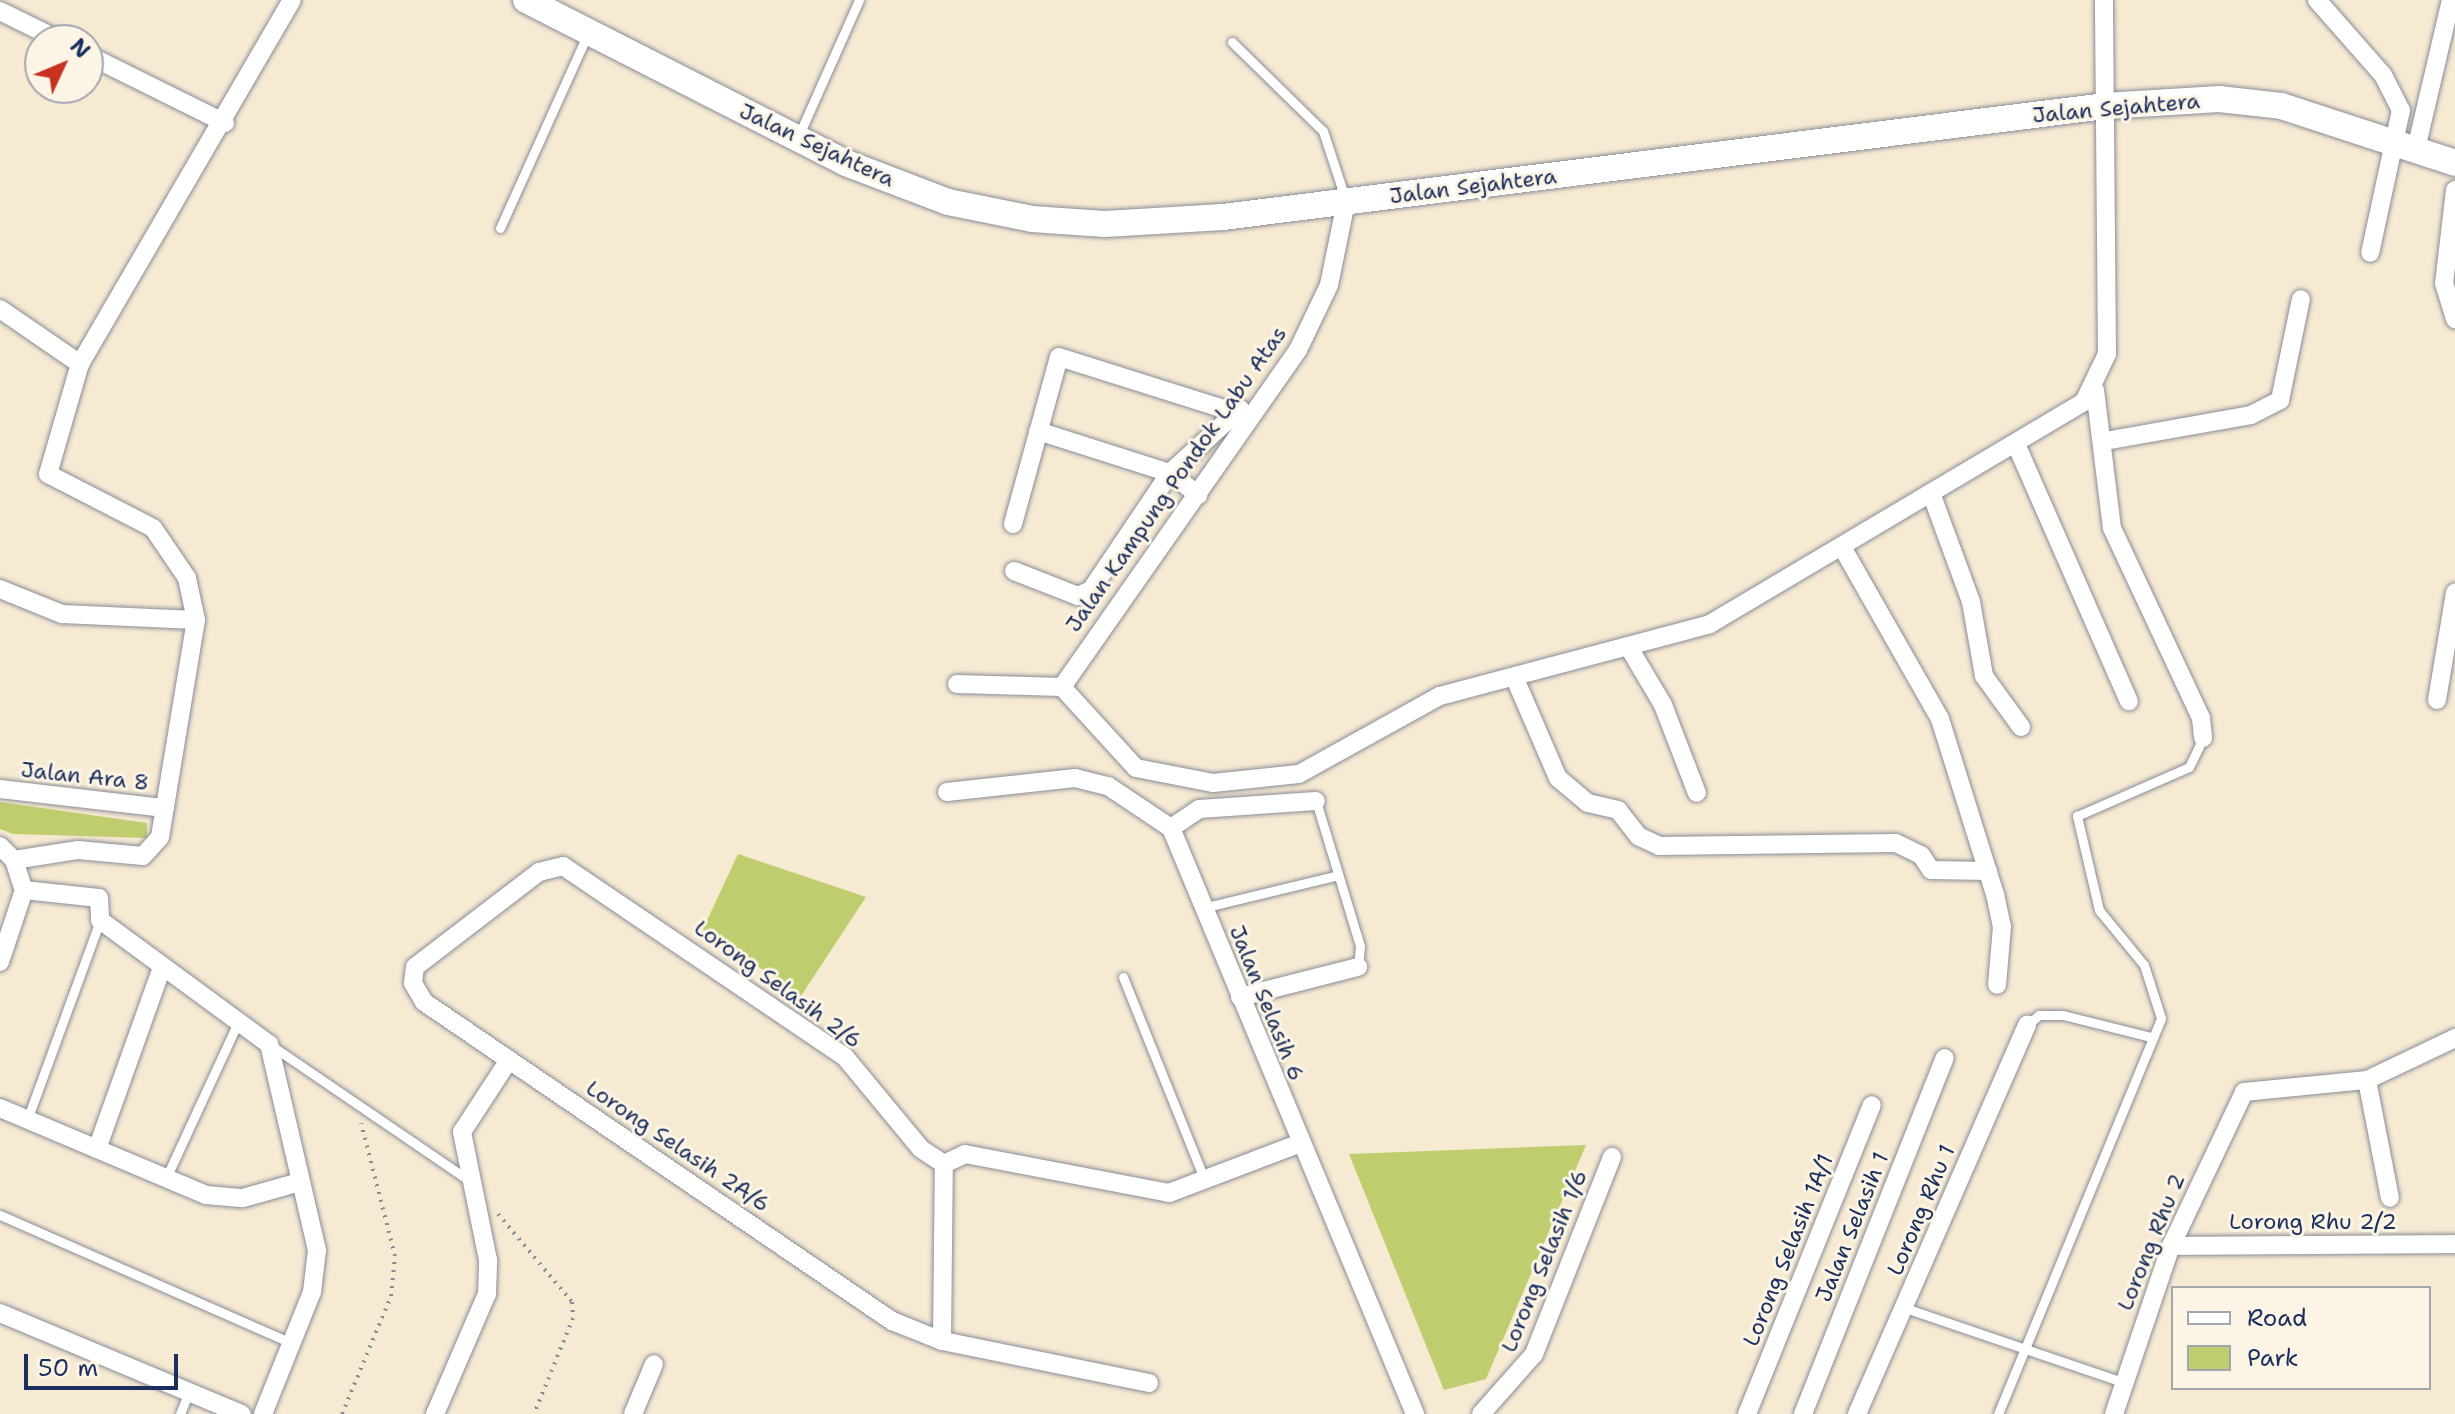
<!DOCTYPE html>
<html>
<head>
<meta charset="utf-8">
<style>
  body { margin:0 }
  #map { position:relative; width:2455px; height:1414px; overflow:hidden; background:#f7ead3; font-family:"Shantell Sans",sans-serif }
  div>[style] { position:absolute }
  .green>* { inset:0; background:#c0cd6e }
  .path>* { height:4px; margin-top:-2px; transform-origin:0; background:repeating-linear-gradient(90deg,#898c98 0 2px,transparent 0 8px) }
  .roads { filter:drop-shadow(0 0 2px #898c98) drop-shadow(0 0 2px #898c98) }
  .service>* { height:9px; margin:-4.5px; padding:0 4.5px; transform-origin:4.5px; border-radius:4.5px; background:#fff }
  .minor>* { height:18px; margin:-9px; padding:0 9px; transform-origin:9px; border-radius:9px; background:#fff }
  .secondary>* { height:26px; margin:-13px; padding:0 13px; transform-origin:13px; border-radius:13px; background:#fff }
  span { translate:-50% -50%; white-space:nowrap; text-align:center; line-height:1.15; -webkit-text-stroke:6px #fcf5e5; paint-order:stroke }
  .street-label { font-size:22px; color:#1b2f5e }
  .legend { position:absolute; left:2171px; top:1286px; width:260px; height:104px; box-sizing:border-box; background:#fcf5e5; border:2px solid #a2a6af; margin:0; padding:10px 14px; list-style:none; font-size:24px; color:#1b2f5e }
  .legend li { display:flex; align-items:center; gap:16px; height:40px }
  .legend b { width:40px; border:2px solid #a2a6af }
  .north { position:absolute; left:24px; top:24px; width:80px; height:80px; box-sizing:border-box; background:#fcf5e5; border:2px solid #a2a6af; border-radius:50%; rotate:46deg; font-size:22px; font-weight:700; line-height:32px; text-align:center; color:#1b2f5e }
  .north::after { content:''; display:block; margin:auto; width:28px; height:36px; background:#c8321e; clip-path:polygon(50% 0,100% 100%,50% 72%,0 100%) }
  .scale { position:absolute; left:24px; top:1354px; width:154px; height:36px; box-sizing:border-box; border:4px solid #1b2f5e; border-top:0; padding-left:10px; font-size:24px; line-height:28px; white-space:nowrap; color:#1b2f5e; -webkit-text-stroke:6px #fcf5e5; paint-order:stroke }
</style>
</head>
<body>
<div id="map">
  <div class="green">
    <i style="clip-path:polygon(0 802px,147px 823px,147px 838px,13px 834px,0 829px)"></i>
    <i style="clip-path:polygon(738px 854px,866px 897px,801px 996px,703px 929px)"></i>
    <i style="clip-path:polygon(1586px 1145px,1486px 1379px,1444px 1390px,1349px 1154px)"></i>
  </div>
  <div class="path">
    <i style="left:498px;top:1214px;width:115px;rotate:49.9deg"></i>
    <i style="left:572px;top:1302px;width:16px;rotate:86deg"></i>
    <i style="left:573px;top:1318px;width:104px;rotate:112.1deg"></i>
    <i style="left:342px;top:1414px;width:128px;rotate:-67.4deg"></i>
    <i style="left:391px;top:1296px;width:40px;rotate:-84.3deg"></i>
    <i style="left:395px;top:1256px;width:137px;rotate:-104.3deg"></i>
  </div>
  <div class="roads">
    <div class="service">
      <i style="left:1232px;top:42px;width:127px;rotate:44.4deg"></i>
      <i style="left:1323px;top:131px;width:74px;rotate:71.8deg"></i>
      <i style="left:798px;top:137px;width:150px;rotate:-66deg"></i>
      <i style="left:500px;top:228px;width:212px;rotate:-65.7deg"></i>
      <i style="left:1316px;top:801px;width:152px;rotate:73.1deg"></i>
      <i style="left:1360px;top:946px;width:21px;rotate:95deg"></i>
      <i style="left:1202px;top:908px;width:140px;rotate:-13.6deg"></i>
      <i style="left:1123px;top:977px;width:218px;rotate:68.1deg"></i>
      <i style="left:2027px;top:1025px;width:16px;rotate:-40deg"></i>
      <i style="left:2039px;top:1015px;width:24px"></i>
      <i style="left:2063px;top:1015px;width:91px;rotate:14deg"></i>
      <i style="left:272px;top:1046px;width:236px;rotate:34.3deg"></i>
      <i style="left:27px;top:1120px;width:213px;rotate:-69.9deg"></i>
      <i style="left:166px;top:1178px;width:172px;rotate:-65.2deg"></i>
      <i style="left:0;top:1215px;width:319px;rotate:23.7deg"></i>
      <i style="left:1905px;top:1308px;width:229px;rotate:18.8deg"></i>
      <i style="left:180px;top:1414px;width:24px;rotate:-68deg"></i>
      <i style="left:1998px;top:1414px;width:428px;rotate:-67.6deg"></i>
      <i style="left:2161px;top:1018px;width:56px;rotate:-107.8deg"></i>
      <i style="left:2144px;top:965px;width:71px;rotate:-129.3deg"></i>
      <i style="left:2099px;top:910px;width:97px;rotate:-103.2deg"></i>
      <i style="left:2077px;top:816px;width:122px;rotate:-23.6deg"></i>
      <i style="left:2189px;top:767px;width:32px;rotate:-64deg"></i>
    </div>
    <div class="minor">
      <i style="left:2317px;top:0;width:100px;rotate:48.7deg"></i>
      <i style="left:2383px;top:75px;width:39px;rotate:63deg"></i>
      <i style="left:2401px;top:110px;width:146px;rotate:102.2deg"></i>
      <i style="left:0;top:11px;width:66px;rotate:26.2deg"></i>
      <i style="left:88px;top:55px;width:153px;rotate:26.4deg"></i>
      <i style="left:2416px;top:149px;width:153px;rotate:-76.8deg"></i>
      <i style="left:2455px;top:190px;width:94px;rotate:96.7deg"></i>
      <i style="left:2444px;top:283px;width:38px;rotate:73deg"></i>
      <i style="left:0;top:309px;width:97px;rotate:34.5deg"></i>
      <i style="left:2095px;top:390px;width:139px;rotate:83deg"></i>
      <i style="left:2112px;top:528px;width:210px;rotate:64.9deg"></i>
      <i style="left:2201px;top:718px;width:20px;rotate:84deg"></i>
      <i style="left:1038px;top:431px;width:139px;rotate:17.7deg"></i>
      <i style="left:1170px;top:473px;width:36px;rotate:38deg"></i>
      <i style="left:2105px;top:441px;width:148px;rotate:-10.1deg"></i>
      <i style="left:2251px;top:415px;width:33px;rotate:-27deg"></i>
      <i style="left:2280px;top:400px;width:103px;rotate:-78.3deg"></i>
      <i style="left:2016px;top:444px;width:281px;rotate:66.3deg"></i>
      <i style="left:1931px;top:493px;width:116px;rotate:69.8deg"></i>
      <i style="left:1971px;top:602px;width:75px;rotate:80deg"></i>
      <i style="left:1984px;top:676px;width:63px;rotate:54deg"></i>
      <i style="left:1013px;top:524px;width:173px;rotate:-74.6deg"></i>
      <i style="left:1059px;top:357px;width:182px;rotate:17.5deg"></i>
      <i style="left:1842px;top:547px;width:198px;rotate:60.3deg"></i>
      <i style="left:1940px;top:719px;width:183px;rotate:72.6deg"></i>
      <i style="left:1995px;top:894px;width:33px;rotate:78deg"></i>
      <i style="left:2002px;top:926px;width:59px;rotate:94.8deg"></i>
      <i style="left:1014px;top:571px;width:69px;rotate:21.3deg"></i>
      <i style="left:1078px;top:596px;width:14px;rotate:-25deg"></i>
      <i style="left:1091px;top:590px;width:141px;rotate:-56deg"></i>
      <i style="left:1170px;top:473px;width:95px;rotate:-42.4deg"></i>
      <i style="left:0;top:589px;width:67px;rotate:22deg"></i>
      <i style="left:62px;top:614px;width:134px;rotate:2.6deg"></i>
      <i style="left:1631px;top:651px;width:63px;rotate:59.3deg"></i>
      <i style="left:1663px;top:705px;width:94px;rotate:68.9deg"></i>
      <i style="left:1516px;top:681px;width:106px;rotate:66.6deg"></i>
      <i style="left:1558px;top:778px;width:39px;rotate:40deg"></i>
      <i style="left:1588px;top:803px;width:31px;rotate:13deg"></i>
      <i style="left:1618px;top:810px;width:33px;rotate:52deg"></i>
      <i style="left:1638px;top:836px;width:23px;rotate:25deg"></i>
      <i style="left:1659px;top:846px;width:237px;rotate:-0.7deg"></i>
      <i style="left:1896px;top:843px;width:28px;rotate:26deg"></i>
      <i style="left:1921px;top:855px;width:18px;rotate:56deg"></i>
      <i style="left:1931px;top:870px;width:57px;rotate:1deg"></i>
      <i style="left:957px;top:684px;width:105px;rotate:1.6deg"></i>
      <i style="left:1062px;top:687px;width:110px;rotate:47.6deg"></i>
      <i style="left:1136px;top:768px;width:78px;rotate:11deg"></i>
      <i style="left:1213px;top:783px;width:86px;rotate:-6deg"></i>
      <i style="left:1299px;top:774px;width:161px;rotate:-29deg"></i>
      <i style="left:1440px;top:696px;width:279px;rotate:-14.9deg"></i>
      <i style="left:1710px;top:624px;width:435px;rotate:-30.7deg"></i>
      <i style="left:2084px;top:402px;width:53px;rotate:-64.4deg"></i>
      <i style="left:2107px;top:354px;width:354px;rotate:-90.5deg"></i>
      <i style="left:1062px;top:687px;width:411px;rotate:-55deg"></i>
      <i style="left:1298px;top:350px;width:72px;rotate:-64.5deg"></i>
      <i style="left:1329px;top:285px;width:85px;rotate:-78.4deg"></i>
      <i style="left:2437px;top:700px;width:109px;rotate:-80.5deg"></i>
      <i style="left:0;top:789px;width:166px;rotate:6.6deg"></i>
      <i style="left:947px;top:792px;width:129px;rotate:-6.2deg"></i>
      <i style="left:1075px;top:778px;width:34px;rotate:14deg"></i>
      <i style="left:1108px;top:786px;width:76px;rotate:33.7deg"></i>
      <i style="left:1171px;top:828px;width:635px;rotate:67.39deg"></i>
      <i style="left:1171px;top:828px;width:34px;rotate:-34deg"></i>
      <i style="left:1199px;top:809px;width:117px;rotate:-3.9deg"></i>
      <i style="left:0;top:846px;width:20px;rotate:45deg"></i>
      <i style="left:14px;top:860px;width:32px;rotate:72deg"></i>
      <i style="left:24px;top:890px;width:75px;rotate:6.1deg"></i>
      <i style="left:99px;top:898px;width:22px;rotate:87deg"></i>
      <i style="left:100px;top:920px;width:210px;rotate:36.3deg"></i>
      <i style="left:269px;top:1044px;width:212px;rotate:76.9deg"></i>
      <i style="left:317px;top:1250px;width:42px;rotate:96.8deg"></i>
      <i style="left:312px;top:1292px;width:131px;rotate:111.9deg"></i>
      <i style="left:14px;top:860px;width:65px;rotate:-8.9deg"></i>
      <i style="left:78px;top:850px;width:65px;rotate:5.3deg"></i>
      <i style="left:143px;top:856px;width:25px;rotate:-48deg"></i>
      <i style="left:160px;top:837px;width:220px;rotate:-80.6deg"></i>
      <i style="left:196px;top:620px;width:43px;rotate:-102.1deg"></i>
      <i style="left:187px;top:578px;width:60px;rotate:-124.2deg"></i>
      <i style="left:153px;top:528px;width:118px;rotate:-152.8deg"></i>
      <i style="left:48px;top:474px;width:115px;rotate:-73.8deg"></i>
      <i style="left:80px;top:364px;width:421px;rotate:-59.8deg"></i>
      <i style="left:0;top:962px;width:76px;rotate:-71.6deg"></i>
      <i style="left:1240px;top:997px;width:122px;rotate:-14.3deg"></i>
      <i style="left:2367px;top:1080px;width:120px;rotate:79deg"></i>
      <i style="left:0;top:1108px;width:224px;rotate:22.9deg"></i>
      <i style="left:206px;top:1195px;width:37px;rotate:5deg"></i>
      <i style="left:243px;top:1198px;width:59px;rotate:-15.7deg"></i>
      <i style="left:97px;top:1149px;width:193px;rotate:-70.3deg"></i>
      <i style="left:2171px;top:1246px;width:284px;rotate:-0.4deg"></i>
      <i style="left:0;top:1313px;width:262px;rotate:22.7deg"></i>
      <i style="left:942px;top:1341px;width:54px;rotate:-158.2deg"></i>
      <i style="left:892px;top:1321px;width:566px;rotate:-145.72deg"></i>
      <i style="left:424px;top:1002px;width:22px;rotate:-120deg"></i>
      <i style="left:413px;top:983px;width:16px;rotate:-83deg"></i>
      <i style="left:415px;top:967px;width:156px;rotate:-37.5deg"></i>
      <i style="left:539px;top:872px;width:25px;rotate:-14deg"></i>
      <i style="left:563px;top:866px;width:341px;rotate:34.1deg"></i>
      <i style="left:845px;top:1057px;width:119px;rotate:50.4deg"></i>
      <i style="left:921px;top:1149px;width:27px;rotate:33deg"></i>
      <i style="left:1149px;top:1383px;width:211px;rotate:-168.5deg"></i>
      <i style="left:942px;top:1341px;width:177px;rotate:-89.4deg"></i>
      <i style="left:944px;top:1164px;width:23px;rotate:-25deg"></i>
      <i style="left:965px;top:1154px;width:208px;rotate:10.8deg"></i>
      <i style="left:1169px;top:1193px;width:138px;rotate:-20.8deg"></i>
      <i style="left:435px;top:1414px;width:131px;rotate:-66.6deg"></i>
      <i style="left:487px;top:1294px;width:34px;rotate:-88deg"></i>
      <i style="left:488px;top:1260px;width:131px;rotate:-101.5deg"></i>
      <i style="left:462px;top:1132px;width:86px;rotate:-56.9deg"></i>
      <i style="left:633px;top:1414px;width:54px;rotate:-67.2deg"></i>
      <i style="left:1481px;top:1414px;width:80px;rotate:-48.5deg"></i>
      <i style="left:1534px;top:1354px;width:212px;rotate:-68.4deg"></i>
      <i style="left:1747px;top:1414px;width:333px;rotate:-68deg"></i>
      <i style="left:1803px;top:1414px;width:383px;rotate:-68.3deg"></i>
      <i style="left:1857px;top:1414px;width:425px;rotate:-66.4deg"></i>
      <i style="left:2114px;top:1414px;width:177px;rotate:-71.3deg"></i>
      <i style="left:2171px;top:1246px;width:170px;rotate:-64.6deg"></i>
      <i style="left:2244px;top:1092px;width:124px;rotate:-5.6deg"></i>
      <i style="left:2367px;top:1080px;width:98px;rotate:-25.5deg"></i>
    </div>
    <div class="secondary">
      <i style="left:526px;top:0;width:359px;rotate:27deg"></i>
      <i style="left:846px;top:163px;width:109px;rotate:20.9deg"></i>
      <i style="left:948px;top:202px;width:86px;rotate:11.4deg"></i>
      <i style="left:1032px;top:219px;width:73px;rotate:3.9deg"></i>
      <i style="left:1105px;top:224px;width:118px;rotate:-3.4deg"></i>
      <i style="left:1223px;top:217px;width:889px;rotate:-7.17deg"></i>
      <i style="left:2105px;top:106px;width:114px;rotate:-3.5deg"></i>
      <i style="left:2219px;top:99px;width:62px;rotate:6.4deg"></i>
      <i style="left:2281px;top:106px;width:183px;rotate:18.1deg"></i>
    </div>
  </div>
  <div class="street-label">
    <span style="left:2116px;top:108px;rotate:-5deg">Jalan Sejahtera</span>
    <span style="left:817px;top:145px;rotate:25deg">Jalan Sejahtera</span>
    <span style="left:1473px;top:186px;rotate:-7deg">Jalan Sejahtera</span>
    <span style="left:1176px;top:479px;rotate:-55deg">Jalan Kampung Pondok Labu Atas</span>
    <span style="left:85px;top:776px;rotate:6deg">Jalan Ara 8</span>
    <span style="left:778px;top:984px;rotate:36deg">Lorong Selasih 2/6</span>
    <span style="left:1267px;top:1003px;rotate:68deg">Jalan Selasih 6</span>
    <span style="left:678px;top:1146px;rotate:34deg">Lorong Selasih 2A/6</span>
    <span style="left:1921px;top:1210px;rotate:-67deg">Lorong Rhu 1</span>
    <span style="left:2313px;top:1222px">Lorong Rhu 2/2</span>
    <span style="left:1852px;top:1227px;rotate:-68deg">Jalan Selasih 1</span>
    <span style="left:2151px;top:1242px;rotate:-68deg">Lorong Rhu 2</span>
    <span style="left:1788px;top:1250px;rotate:-68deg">Lorong Selasih 1A/1</span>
    <span style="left:1544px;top:1261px;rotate:-68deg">Lorong Selasih 1/6</span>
  </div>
  <ul class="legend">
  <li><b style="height:10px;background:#fff"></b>Road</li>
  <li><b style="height:22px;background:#c0cd6e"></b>Park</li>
  </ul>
  <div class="north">N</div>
  <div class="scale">50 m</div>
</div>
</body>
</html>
